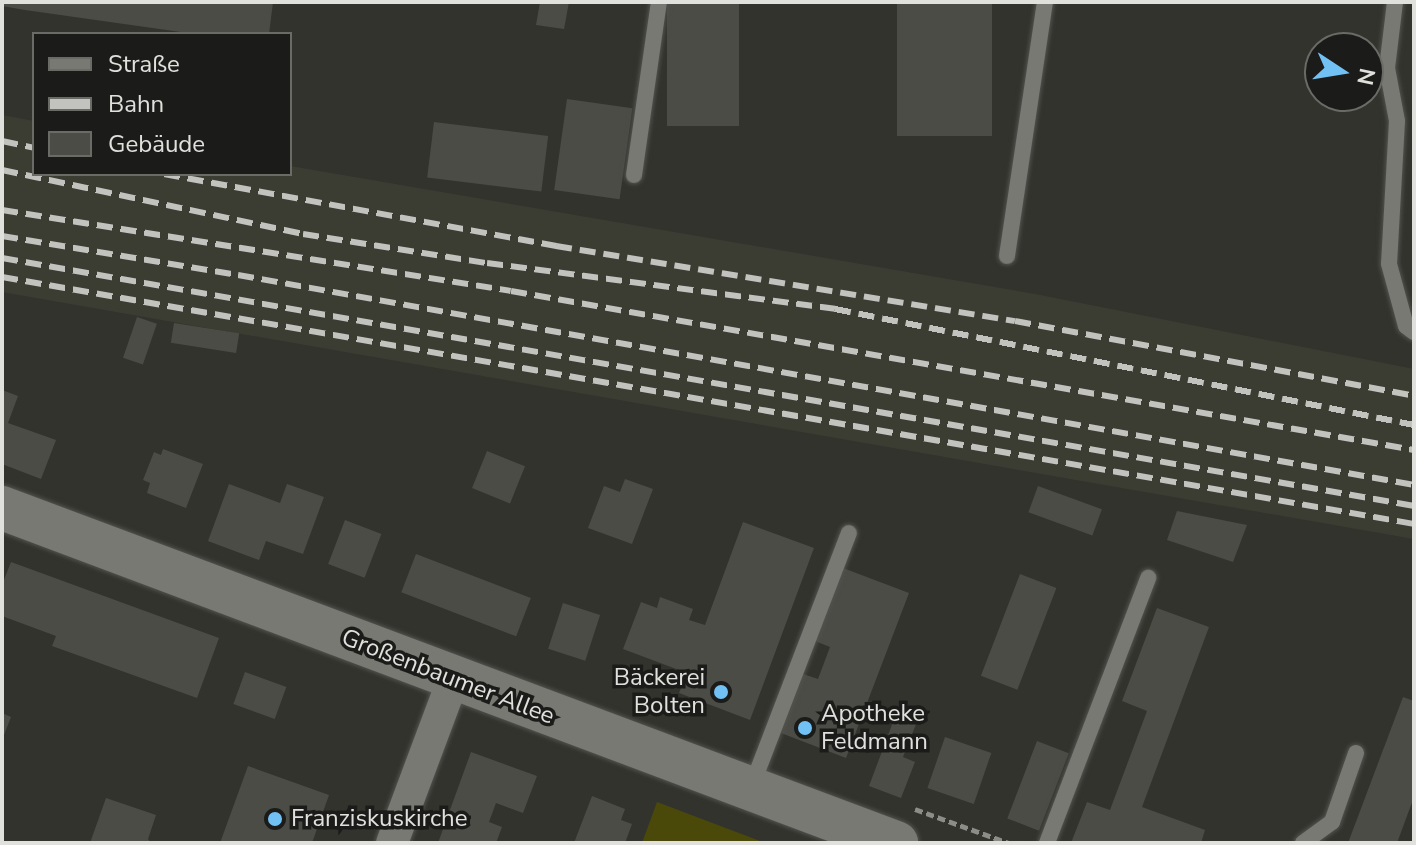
<!DOCTYPE html>
<html>
<head>
<meta charset="utf-8">
<style>
  body { margin:0 }
  #map { position:relative; width:1416px; height:845px; overflow:hidden; background:#33332e; font-family:"Nunito Sans",sans-serif }
  div>[style] { position:absolute }
  .built>* { inset:0; background:#3c3d32 }
  .green>* { inset:0; background:#4a490a }
  .building>* { inset:0; background:#4c4c47; transform-origin:0 0 }
  .path>* { height:5px; margin-top:-2.5px; transform-origin:0; background:repeating-linear-gradient(90deg,#8c8d88 0 8px,transparent 0 12px) }
  .roads { filter:drop-shadow(0 0 2px #52524e) drop-shadow(0 0 2px #52524e) }
  .lane>* { height:16px; margin:-8px; padding:0 8px; transform-origin:8px; border-radius:8px; background:#787973 }
  .street>* { height:32px; margin:-16px; padding:0 16px; transform-origin:16px; border-radius:16px; background:#787973 }
  .secondary>* { height:44px; margin:-22px; padding:0 22px; transform-origin:22px; border-radius:22px; background:#787973 }
  .rail>* { height:6px; margin-top:-3px; transform-origin:0; background:repeating-linear-gradient(90deg,#c2c3bf 0 16px,transparent 0 24px) }
  .dots>* { width:22px; height:22px; translate:-50% -50%; box-sizing:border-box; border:4px solid #1b1b19; border-radius:50% }
  span { translate:-50% -50%; white-space:nowrap; text-align:center; line-height:1.15; -webkit-text-stroke:7px #1b1b19; paint-order:stroke }
  .street-label { font-size:24px; color:#e0e1dd }
  .poi-label { font-size:24px; color:#e0e1dd }
  .right { translate:-100% -50%; text-align:right }
  .left { translate:0 -50%; text-align:left }
  .frame { position:absolute; inset:0; border:4px solid #e0e1dd; pointer-events:none }
  .legend { position:absolute; left:32px; top:32px; width:260px; height:144px; box-sizing:border-box; background:#1b1b19; border:2px solid #6a6a67; margin:0; padding:10px 14px; list-style:none; font-size:24px; color:#e0e1dd }
  .legend li { display:flex; align-items:center; gap:16px; height:40px }
  .legend b { width:40px; border:2px solid #6a6a67 }
  .north { position:absolute; left:1304px; top:32px; width:80px; height:80px; box-sizing:border-box; background:#1b1b19; border:2px solid #6a6a67; border-radius:50%; rotate:102deg; font-size:22px; font-weight:700; line-height:32px; text-align:center; color:#e0e1dd }
  .north::after { content:''; display:block; margin:auto; width:28px; height:36px; background:#72c1f5; clip-path:polygon(50% 0,100% 100%,50% 72%,0 100%) }
</style>
</head>
<body>
<div id="map">
  <div class="built">
    <i style="clip-path:polygon(2px 115px,34px 121px,34px 174px,290px 174px,290px 166px,1035px 294px,1414px 369px,1414px 539px,2px 292px)"></i>
  </div>
  <div class="green">
    <i style="clip-path:polygon(657px 802px,765px 843px,642px 843px)"></i>
  </div>
  <div class="building">
    <i style="clip-path:polygon(2px 2px,273px 2px,269px 34px,195px 34px,25px 10px,2px 6px)"></i>
    <i style="clip-path:polygon(540px 2px,569px 2px,564px 29px,536px 25px)"></i>
    <i style="left:667px;top:2px;width:72px;height:124px"></i>
    <i style="left:897px;top:2px;width:95px;height:134px"></i>
    <i style="left:567px;top:99px;width:66px;height:92px;rotate:8deg"></i>
    <i style="left:434px;top:122px;width:115px;height:56px;rotate:7deg"></i>
    <i style="left:137px;top:317px;width:21px;height:43px;rotate:19deg"></i>
    <i style="left:174px;top:323px;width:66px;height:20px;rotate:9deg"></i>
    <i style="clip-path:polygon(2px 390px,18px 396px,8px 423px,56px 440px,41px 479px,2px 464px)"></i>
    <i style="clip-path:polygon(163px 449px,203px 464px,186px 508px,147px 493px,150px 483px,143px 480px,154px 452px,161px 455px)"></i>
    <i style="left:487px;top:451px;width:41px;height:40px;rotate:22deg"></i>
    <i style="clip-path:polygon(625px 479px,653px 489px,632px 544px,588px 528px,604px 486px,620px 492px)"></i>
    <i style="clip-path:polygon(229px 484px,280px 503px,287px 484px,324px 497px,303px 554px,266px 541px,259px 560px,208px 541px)"></i>
    <i style="left:1038px;top:486px;width:68px;height:28px;rotate:20deg"></i>
    <i style="clip-path:polygon(1177px 511px,1247px 525px,1233px 562px,1167px 540px)"></i>
    <i style="left:345px;top:520px;width:39px;height:47px;rotate:21deg"></i>
    <i style="clip-path:polygon(743px 522px,814px 548px,750px 720px,679px 693px,687px 673px,623px 649px,641px 602px,657px 608px,660px 597px,693px 609px,689px 620px,705px 625px)"></i>
    <i style="left:416px;top:554px;width:123px;height:41px;rotate:21deg"></i>
    <i style="clip-path:polygon(11px 562px,219px 638px,197px 698px,52px 646px,56px 636px,2px 616px,2px 585px)"></i>
    <i style="clip-path:polygon(843px 568px,909px 593px,846px 758px,781px 733px,803px 674px,818px 679px,830px 647px,815px 641px)"></i>
    <i style="left:1020px;top:574px;width:39px;height:109px;rotate:21deg"></i>
    <i style="left:563px;top:603px;width:39px;height:48px;rotate:18deg"></i>
    <i style="clip-path:polygon(1157px 608px,1209px 627px,1142px 807px,1205px 830px,1201px 843px,1071px 843px,1087px 802px,1110px 810px,1147px 711px,1122px 701px)"></i>
    <i style="left:245px;top:672px;width:44px;height:34px;rotate:20deg"></i>
    <i style="clip-path:polygon(1403px 697px,1414px 701px,1414px 797px,1397px 843px,1348px 843px)"></i>
    <i style="clip-path:polygon(899px 706px,920px 714px,903px 757px,915px 762px,901px 798px,869px 786px)"></i>
    <i style="clip-path:polygon(2px 713px,11px 717px,2px 740px)"></i>
    <i style="left:945px;top:737px;width:49px;height:54px;rotate:19deg"></i>
    <i style="left:1037px;top:741px;width:34px;height:83px;rotate:21deg"></i>
    <i style="clip-path:polygon(471px 752px,537px 776px,523px 813px,496px 803px,489px 822px,502px 827px,496px 843px,438px 843px)"></i>
    <i style="clip-path:polygon(248px 766px,329px 795px,312px 843px,220px 843px)"></i>
    <i style="clip-path:polygon(592px 796px,625px 809px,621px 820px,632px 824px,625px 843px,574px 843px)"></i>
    <i style="clip-path:polygon(106px 798px,156px 815px,148px 839px,151px 843px,90px 843px)"></i>
  </div>
  <div class="path">
    <i style="left:915px;top:809px;width:100px;rotate:19.9deg"></i>
  </div>
  <div class="roads">
    <div class="lane">
      <i style="left:1395px;top:2px;width:66px;rotate:96.9deg"></i>
      <i style="left:1387px;top:68px;width:54px;rotate:79.3deg"></i>
      <i style="left:1397px;top:121px;width:143px;rotate:93.2deg"></i>
      <i style="left:1389px;top:264px;width:64px;rotate:74.7deg"></i>
      <i style="left:1406px;top:326px;width:10px;rotate:37deg"></i>
      <i style="left:634px;top:175px;width:175px;rotate:-81.8deg"></i>
      <i style="left:1007px;top:256px;width:257px;rotate:-81.5deg"></i>
      <i style="left:751px;top:788px;width:273px;rotate:-69deg"></i>
      <i style="left:1047px;top:843px;width:284px;rotate:-69.1deg"></i>
      <i style="left:1303px;top:843px;width:36px;rotate:-36deg"></i>
      <i style="left:1332px;top:822px;width:73px;rotate:-70.8deg"></i>
    </div>
    <div class="street">
      <i style="left:392px;top:843px;width:174px;rotate:-69.5deg"></i>
    </div>
    <div class="secondary">
      <i style="left:2px;top:508px;width:955px;rotate:20.54deg"></i>
    </div>
  </div>
  <div class="rail">
    <i style="left:2px;top:141px;width:33px;rotate:12deg"></i>
    <i style="left:2px;top:170px;width:308px;rotate:12deg"></i>
    <i style="left:303px;top:234px;width:186px;rotate:9deg"></i>
    <i style="left:487px;top:263px;width:351px;rotate:7.5deg"></i>
    <i style="left:835px;top:309px;width:591px;rotate:11.33deg"></i>
    <i style="left:164px;top:174px;width:399px;rotate:10.4deg"></i>
    <i style="left:556px;top:246px;width:465px;rotate:9.3deg"></i>
    <i style="left:1015px;top:321px;width:406px;rotate:10.6deg"></i>
    <i style="left:2px;top:210px;width:515px;rotate:9.04deg"></i>
    <i style="left:511px;top:291px;width:917px;rotate:9.99deg"></i>
    <i style="left:2px;top:236px;width:239px;rotate:9.4deg"></i>
    <i style="left:238px;top:275px;width:1195px;rotate:10.12deg"></i>
    <i style="left:2px;top:258px;width:1434px;rotate:9.96deg"></i>
    <i style="left:2px;top:277px;width:1433px;rotate:9.92deg"></i>
  </div>
  <div class="dots">
    <i style="left:721px;top:692px;background:#72c1f5"></i>
    <i style="left:805px;top:728px;background:#72c1f5"></i>
    <i style="left:275px;top:819px;background:#72c1f5"></i>
  </div>
  <div class="street-label">
    <span style="left:448px;top:677px;rotate:21deg">Großenbaumer Allee</span>
  </div>
  <div class="poi-label">
    <span class="right" style="left:705px;top:692px">Bäckerei<br>Bolten</span>
    <span class="left" style="left:821px;top:728px">Apotheke<br>Feldmann</span>
    <span class="left" style="left:291px;top:819px">Franziskuskirche</span>
  </div>
  <div class="frame"></div>
  <ul class="legend">
  <li><b style="height:10px;background:#787973"></b>Straße</li>
  <li><b style="height:10px;background:#c2c3bf"></b>Bahn</li>
  <li><b style="height:22px;background:#4c4c47"></b>Gebäude</li>
  </ul>
  <div class="north">N</div>
</div>
</body>
</html>
